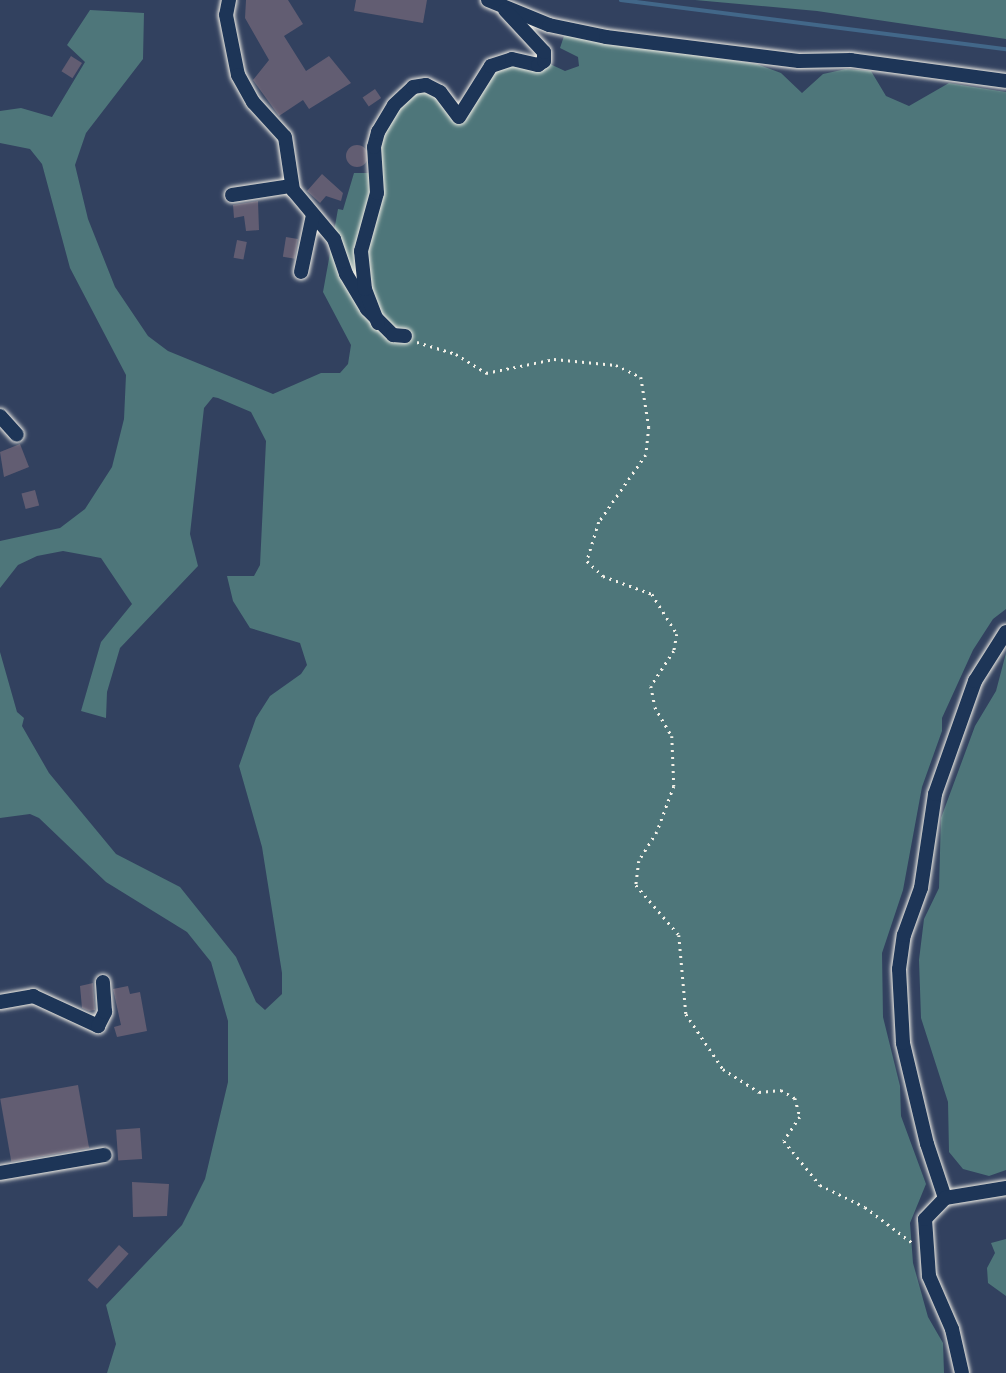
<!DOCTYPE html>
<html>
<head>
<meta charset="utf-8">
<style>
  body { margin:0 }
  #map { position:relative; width:1006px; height:1373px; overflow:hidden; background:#32415f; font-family:"Playpen Sans",sans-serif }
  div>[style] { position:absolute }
  .green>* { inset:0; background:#4e767a }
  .stream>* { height:3.5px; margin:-1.75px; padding:0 1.75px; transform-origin:1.75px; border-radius:1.75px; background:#426789 }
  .building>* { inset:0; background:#625d72; transform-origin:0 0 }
  .round { border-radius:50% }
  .path>* { height:2.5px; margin-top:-1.25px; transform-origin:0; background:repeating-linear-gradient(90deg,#f4f1e8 0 2px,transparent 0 7px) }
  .roads { filter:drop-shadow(0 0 2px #f4f1e8) drop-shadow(0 0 2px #f4f1e8) }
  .minor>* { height:14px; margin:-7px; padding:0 7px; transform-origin:7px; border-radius:7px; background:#1d3557 }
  span { translate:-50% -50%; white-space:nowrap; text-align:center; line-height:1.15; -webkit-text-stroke:5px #1d3557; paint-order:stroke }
</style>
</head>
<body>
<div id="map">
  <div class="green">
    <i style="clip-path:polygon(695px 0,1006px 0,1006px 39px,817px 11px)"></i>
    <i style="clip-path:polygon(90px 10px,144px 13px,143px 59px,86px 133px,75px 165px,88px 219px,115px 287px,148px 336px,168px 351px,273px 394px,321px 373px,340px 373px,348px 364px,351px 345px,323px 292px,338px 209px,343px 210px,354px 173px,377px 173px,374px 158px,394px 105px,426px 85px,453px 115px,491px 66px,550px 64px,565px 71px,579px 66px,578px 57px,560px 48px,564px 36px,570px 36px,757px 64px,781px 73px,802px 93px,823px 74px,846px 69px,871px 71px,886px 96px,909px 106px,949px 83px,1006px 92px,1006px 609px,993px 619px,973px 650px,942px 718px,942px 731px,922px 787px,903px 890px,882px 953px,883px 1017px,900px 1086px,901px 1116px,926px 1184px,910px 1223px,913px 1263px,928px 1317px,943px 1343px,944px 1373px,107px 1373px,116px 1344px,106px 1305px,182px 1225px,205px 1179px,228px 1082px,228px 1021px,211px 962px,187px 932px,106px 882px,39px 818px,30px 814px,0 818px,0 652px,17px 712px,24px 718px,22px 726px,49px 773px,116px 854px,180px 887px,236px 957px,256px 1002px,265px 1010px,282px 994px,282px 973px,262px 847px,239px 766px,256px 718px,270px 696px,301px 674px,307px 665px,300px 643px,250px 628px,233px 601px,227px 576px,254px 576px,260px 565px,266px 441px,251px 412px,218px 398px,213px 397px,204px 408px,190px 534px,198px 566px,120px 648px,107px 692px,106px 718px,81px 711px,101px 642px,132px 604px,101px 558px,63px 551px,37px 556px,18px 565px,0 588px,0 541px,60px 528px,85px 509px,112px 467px,124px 419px,126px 375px,70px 268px,42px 164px,30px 149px,0 143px,0 111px,21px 108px,52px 117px,85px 62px,67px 45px)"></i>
    <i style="clip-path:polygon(1006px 653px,1006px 1170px,989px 1176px,963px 1169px,949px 1152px,948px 1102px,921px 1018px,919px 960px,924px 919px,939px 888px,941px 818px,975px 726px,996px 691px)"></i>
    <i style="clip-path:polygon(1006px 1239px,1006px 1296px,988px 1283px,987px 1268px,995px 1253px,991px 1243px)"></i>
  </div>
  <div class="stream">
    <i style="left:621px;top:0;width:388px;rotate:7.3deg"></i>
  </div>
  <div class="building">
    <i style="clip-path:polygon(246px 0,288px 0,303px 24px,284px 36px,306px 71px,329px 56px,351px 83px,309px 109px,303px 100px,279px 116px,253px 80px,269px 60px,245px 18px)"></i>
    <i style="clip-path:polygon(356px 0,427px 0,423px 23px,354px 11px)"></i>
    <i style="left:71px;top:56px;width:13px;height:18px;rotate:32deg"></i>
    <i style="left:375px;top:89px;width:11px;height:15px;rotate:56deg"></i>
    <i class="round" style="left:346px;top:145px;width:22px;height:22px"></i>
    <i style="clip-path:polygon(322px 174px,343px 193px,341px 201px,326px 196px,320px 203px,307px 191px)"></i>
    <i style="clip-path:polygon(258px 201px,259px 230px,246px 231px,244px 216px,234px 218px,233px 205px)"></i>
    <i style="left:286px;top:237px;width:12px;height:20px;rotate:9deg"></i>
    <i style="left:237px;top:240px;width:10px;height:18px;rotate:11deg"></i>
    <i style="clip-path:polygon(20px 444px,29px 467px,4px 477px,0 452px)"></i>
    <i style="left:35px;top:490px;width:16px;height:14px;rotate:75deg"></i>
    <i style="clip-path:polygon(93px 983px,95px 1010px,89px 1011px,82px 1008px,80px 986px)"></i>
    <i style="clip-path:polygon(128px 986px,130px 994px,140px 992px,147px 1031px,117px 1037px,114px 1027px,121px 1025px,113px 989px)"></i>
    <i style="left:78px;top:1085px;width:64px;height:79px;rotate:80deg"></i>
    <i style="left:140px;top:1128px;width:31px;height:24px;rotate:86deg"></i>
    <i style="clip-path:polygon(132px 1182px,169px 1184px,167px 1216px,133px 1217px)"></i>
    <i style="left:119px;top:1245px;width:13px;height:47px;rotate:42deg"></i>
  </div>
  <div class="path">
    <i style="left:417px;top:342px;width:41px;rotate:17.1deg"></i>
    <i style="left:456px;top:354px;width:36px;rotate:32deg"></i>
    <i style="left:486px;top:373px;width:69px;rotate:-11.6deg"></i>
    <i style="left:554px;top:359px;width:62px;rotate:5.5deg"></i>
    <i style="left:616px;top:365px;width:28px;rotate:26deg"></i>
    <i style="left:641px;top:377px;width:51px;rotate:80.9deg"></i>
    <i style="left:649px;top:427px;width:28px;rotate:96deg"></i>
    <i style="left:646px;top:455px;width:82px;rotate:125deg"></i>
    <i style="left:599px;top:522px;width:41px;rotate:107.1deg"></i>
    <i style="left:587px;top:561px;width:22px;rotate:43deg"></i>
    <i style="left:603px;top:576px;width:52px;rotate:20.2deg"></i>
    <i style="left:652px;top:594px;width:47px;rotate:58deg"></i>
    <i style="left:677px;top:634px;width:17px;rotate:100deg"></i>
    <i style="left:674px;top:651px;width:42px;rotate:123.3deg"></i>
    <i style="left:651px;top:686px;width:21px;rotate:79deg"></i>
    <i style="left:655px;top:707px;width:34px;rotate:60deg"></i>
    <i style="left:672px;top:736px;width:50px;rotate:87.7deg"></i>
    <i style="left:674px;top:786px;width:49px;rotate:110.3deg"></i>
    <i style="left:657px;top:832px;width:34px;rotate:122deg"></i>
    <i style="left:639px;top:861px;width:24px;rotate:97deg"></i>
    <i style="left:636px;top:885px;width:66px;rotate:49.3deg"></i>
    <i style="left:679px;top:935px;width:79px;rotate:84.9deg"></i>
    <i style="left:686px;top:1014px;width:66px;rotate:56.1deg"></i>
    <i style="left:723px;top:1069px;width:43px;rotate:32.6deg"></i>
    <i style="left:759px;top:1092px;width:22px;rotate:-5deg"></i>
    <i style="left:781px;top:1090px;width:16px;rotate:30deg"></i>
    <i style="left:795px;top:1098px;width:20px;rotate:75deg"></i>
    <i style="left:800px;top:1117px;width:29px;rotate:124deg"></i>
    <i style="left:784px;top:1141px;width:57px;rotate:50.7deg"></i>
    <i style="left:820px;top:1185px;width:50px;rotate:26.1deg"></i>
    <i style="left:865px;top:1207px;width:61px;rotate:37.1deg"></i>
  </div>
  <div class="roads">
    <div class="minor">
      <i style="left:229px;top:0;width:15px;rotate:101deg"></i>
      <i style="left:226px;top:15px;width:61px;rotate:78.7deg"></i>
      <i style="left:238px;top:75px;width:31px;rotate:61deg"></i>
      <i style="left:253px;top:102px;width:47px;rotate:47.6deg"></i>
      <i style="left:285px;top:137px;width:54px;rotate:81.4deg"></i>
      <i style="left:293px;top:190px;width:64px;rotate:50.1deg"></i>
      <i style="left:334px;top:239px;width:37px;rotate:71deg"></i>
      <i style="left:346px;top:274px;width:41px;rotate:59deg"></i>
      <i style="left:367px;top:309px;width:37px;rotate:45deg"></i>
      <i style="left:393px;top:335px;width:12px;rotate:5deg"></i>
      <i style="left:488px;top:0;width:66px;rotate:22.3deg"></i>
      <i style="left:549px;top:25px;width:58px;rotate:11.9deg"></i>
      <i style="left:606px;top:37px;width:194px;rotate:7.1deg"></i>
      <i style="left:799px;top:61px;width:52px;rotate:-1.1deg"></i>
      <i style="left:851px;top:60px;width:156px;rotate:7.7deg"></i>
      <i style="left:232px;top:195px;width:60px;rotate:-8.7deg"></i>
      <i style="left:301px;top:272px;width:58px;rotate:-78.1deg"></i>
      <i style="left:378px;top:323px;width:36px;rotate:-111deg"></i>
      <i style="left:365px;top:289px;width:38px;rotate:-96deg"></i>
      <i style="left:361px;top:251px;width:60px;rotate:-74.6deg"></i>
      <i style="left:377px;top:193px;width:46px;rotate:-93.7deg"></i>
      <i style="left:374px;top:147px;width:16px;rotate:-75deg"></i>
      <i style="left:378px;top:132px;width:31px;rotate:-59deg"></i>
      <i style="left:394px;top:105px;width:26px;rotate:-43deg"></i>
      <i style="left:413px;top:87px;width:13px;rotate:-9deg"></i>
      <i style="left:426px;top:85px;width:16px;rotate:27deg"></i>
      <i style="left:440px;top:92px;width:31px;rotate:53deg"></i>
      <i style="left:459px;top:117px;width:60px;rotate:-57.9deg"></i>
      <i style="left:491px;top:66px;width:22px;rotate:-18deg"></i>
      <i style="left:512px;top:59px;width:27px;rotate:13deg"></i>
      <i style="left:538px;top:65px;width:7px;rotate:-34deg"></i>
      <i style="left:544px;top:61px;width:9px;rotate:-90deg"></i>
      <i style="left:544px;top:52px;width:57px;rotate:-132.9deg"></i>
      <i style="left:0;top:416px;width:25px;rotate:48deg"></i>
      <i style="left:0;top:1002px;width:34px;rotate:-10deg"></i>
      <i style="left:33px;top:996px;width:72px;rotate:24.8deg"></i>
      <i style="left:98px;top:1026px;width:16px;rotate:-63deg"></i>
      <i style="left:105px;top:1012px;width:30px;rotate:-94deg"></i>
      <i style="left:0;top:1173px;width:106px;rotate:-9.8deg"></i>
      <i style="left:945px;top:1198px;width:57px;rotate:-108.4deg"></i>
      <i style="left:927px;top:1144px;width:104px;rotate:-103.4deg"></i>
      <i style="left:903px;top:1043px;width:74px;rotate:-93.1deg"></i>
      <i style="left:899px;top:969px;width:34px;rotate:-82deg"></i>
      <i style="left:904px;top:935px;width:50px;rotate:-70.1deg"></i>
      <i style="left:921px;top:888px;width:95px;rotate:-81.5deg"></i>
      <i style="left:935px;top:794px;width:120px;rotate:-70.5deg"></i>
      <i style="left:975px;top:681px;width:58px;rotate:-57.7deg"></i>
      <i style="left:962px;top:1373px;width:45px;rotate:-102.8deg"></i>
      <i style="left:952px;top:1329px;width:58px;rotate:-113.5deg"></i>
      <i style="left:929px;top:1276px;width:57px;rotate:-94deg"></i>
      <i style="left:925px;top:1219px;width:29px;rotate:-46deg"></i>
      <i style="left:945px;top:1198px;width:62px;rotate:-9.3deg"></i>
    </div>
  </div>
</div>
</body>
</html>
